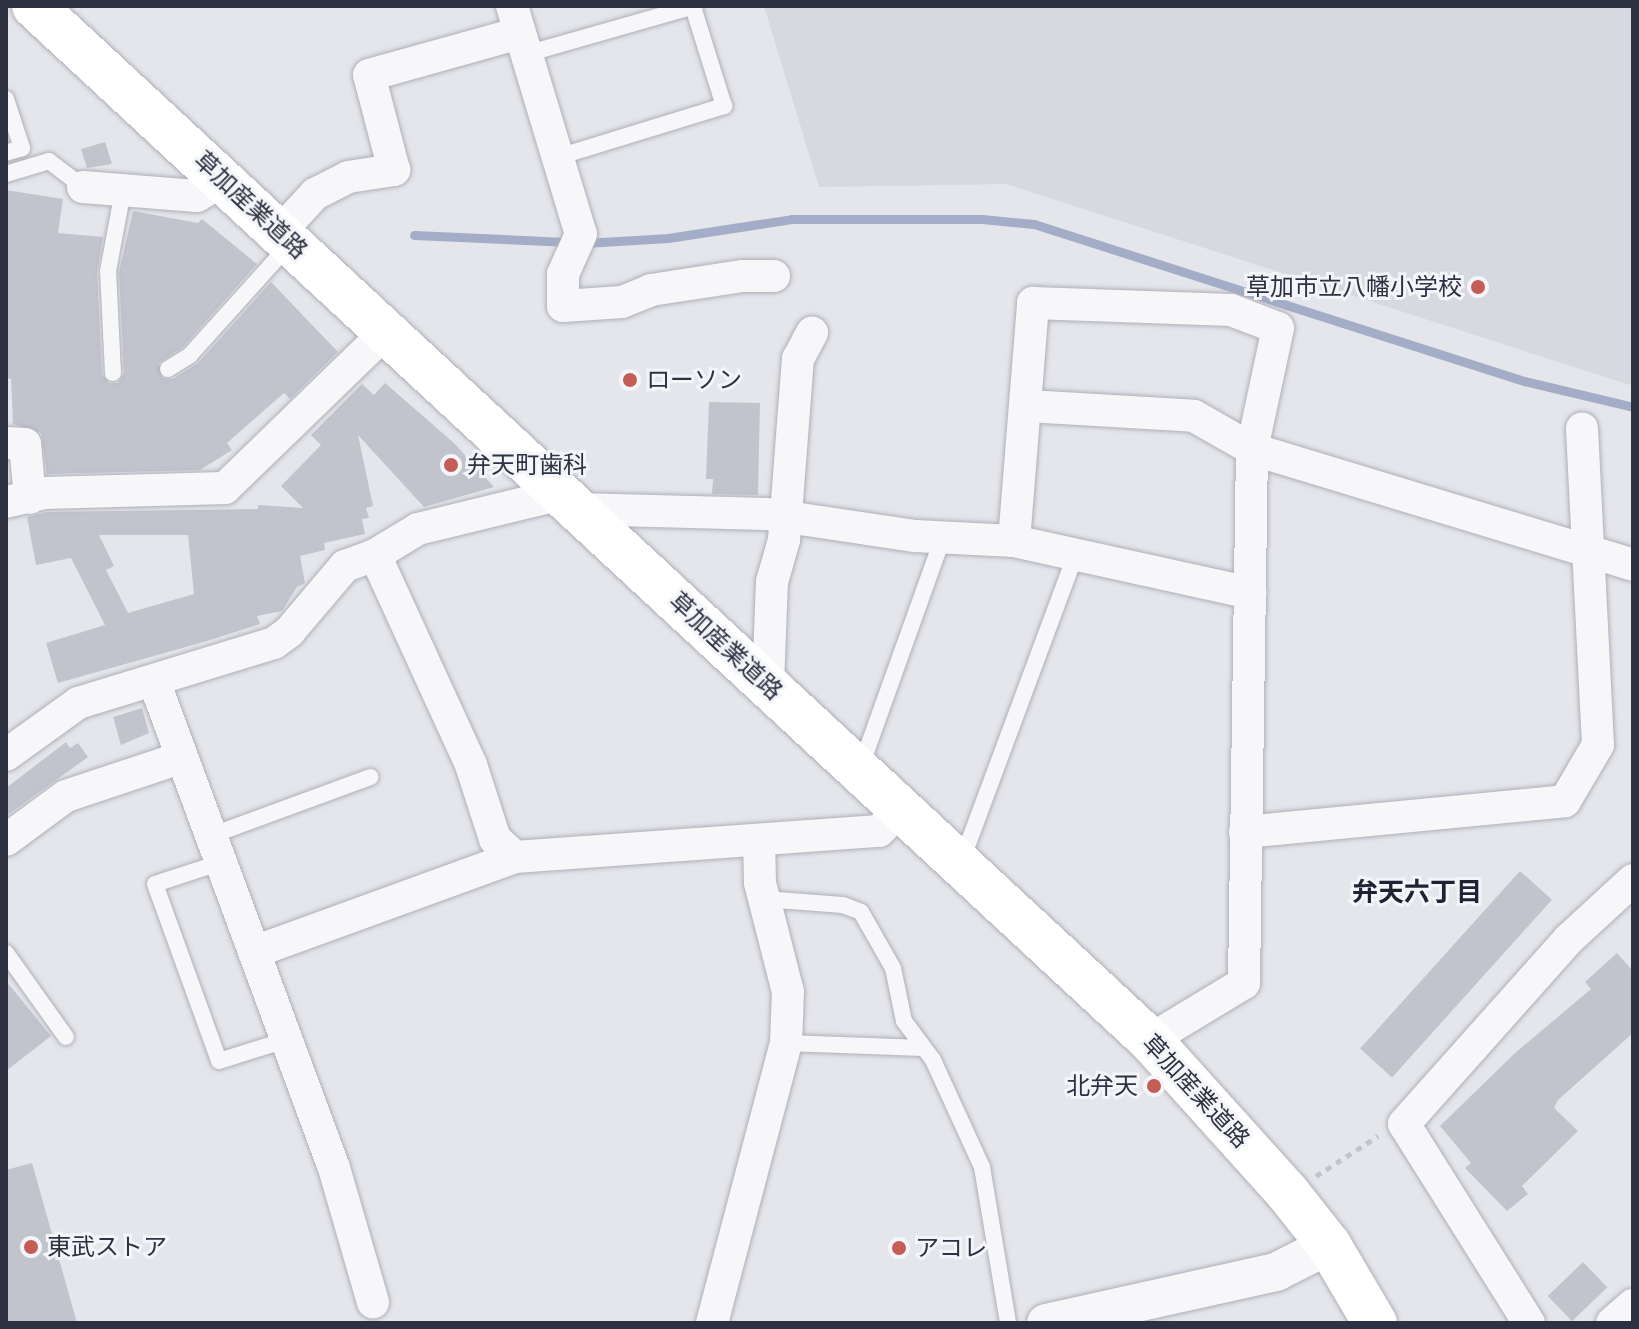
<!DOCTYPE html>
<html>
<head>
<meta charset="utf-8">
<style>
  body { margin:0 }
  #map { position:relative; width:1639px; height:1329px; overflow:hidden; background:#e5e6eb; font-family:Helvetica,"Noto Sans JP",sans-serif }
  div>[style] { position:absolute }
  .built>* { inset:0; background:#d7d8e0 }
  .stream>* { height:9px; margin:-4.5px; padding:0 4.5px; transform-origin:4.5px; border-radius:4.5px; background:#a3adc7 }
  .building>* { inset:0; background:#c2c4cd; transform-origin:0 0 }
  .path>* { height:5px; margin-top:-2.5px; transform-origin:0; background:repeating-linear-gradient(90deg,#c2c4ca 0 6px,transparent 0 12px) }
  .roads { filter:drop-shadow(0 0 2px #aeb0b8) drop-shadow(0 0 2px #aeb0b8) }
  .service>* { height:16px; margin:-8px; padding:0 8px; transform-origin:8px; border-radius:8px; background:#f7f7fa }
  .minor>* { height:32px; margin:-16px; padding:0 16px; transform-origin:16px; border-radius:16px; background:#f7f7fa }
  .tertiary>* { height:38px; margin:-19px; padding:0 19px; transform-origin:19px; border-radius:19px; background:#f7f7fa }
  .secondary>* { height:44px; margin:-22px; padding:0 22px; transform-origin:22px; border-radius:22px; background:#fff }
  .dots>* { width:22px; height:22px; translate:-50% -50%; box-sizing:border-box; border:4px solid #f4f5f8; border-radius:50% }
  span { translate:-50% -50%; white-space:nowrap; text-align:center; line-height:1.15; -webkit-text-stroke:6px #f4f5f8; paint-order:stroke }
  .street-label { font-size:24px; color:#2d3142 }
  .poi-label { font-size:24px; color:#2d3142 }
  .right { translate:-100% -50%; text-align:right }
  .left { translate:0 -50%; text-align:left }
  .neighbourhood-label { font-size:26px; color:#1f2233; font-weight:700 }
  .frame { position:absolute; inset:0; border:8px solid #2d3142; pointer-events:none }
</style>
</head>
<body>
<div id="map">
  <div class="built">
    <i style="clip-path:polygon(764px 6px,1633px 6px,1633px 386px,1006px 184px,819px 187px)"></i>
  </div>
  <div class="stream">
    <i style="left:414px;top:235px;width:157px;rotate:2.6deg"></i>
    <i style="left:585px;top:243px;width:83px;rotate:-3.4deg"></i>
    <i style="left:668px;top:238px;width:125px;rotate:-8.7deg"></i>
    <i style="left:792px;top:219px;width:190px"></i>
    <i style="left:982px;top:219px;width:52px;rotate:5.5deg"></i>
    <i style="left:1034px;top:224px;width:515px;rotate:17.77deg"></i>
    <i style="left:1524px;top:381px;width:112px;rotate:13.4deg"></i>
  </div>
  <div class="building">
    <i style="clip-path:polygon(105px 142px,112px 164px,87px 168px,81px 149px)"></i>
    <i style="clip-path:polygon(6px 190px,63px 199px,58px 233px,103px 237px,97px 272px,102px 374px,109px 383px,118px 383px,124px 373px,119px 272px,133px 211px,198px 223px,202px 219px,257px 264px,183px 347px,159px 363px,162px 378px,173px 379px,198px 363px,271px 282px,338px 352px,290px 399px,284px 393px,227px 443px,232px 450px,200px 470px,47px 474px,41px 433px,13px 424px,11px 379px,6px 378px)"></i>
    <i style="clip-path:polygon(evenodd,385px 383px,454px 443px,494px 487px,424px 507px,358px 435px,373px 506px,366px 508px,369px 518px,362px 519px,365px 534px,324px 543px,325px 550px,300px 556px,305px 583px,297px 587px,282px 611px,257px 616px,260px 624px,207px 641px,58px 683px,46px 643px,105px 625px,71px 558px,36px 565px,27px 517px,47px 512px,258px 509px,258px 505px,303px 508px,281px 486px,321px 445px,311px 435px,362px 384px,374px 395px,385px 383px,99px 535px,188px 535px,194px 594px,128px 613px,106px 570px,114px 566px,99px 535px)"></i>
    <i style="clip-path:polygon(709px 402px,760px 403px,758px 495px,712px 494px,713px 479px,706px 479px)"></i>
    <i style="clip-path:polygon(142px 708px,149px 733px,121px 745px,113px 717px)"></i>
    <i style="clip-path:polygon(66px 742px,70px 748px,78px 743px,88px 757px,6px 816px,6px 788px)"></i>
    <i style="left:1520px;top:871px;width:43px;height:239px;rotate:42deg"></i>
    <i style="clip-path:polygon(1617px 953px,1633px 971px,1633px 1033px,1558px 1100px,1554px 1108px,1578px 1131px,1522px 1186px,1528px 1194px,1507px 1211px,1465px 1168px,1471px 1163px,1440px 1126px,1515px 1053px,1591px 989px,1585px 982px)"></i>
    <i style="clip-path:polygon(6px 981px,51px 1036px,6px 1071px)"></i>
    <i style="clip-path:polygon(32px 1163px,77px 1323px,6px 1323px,6px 1170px)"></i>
    <i style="left:1583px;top:1262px;width:35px;height:49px;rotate:46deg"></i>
  </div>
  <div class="path">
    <i style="left:1316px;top:1176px;width:74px;rotate:-32.8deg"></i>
  </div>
  <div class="roads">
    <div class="service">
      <i style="left:526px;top:54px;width:176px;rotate:-15.9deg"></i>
      <i style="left:6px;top:99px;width:52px;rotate:71.9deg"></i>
      <i style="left:22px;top:148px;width:17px;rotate:163deg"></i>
      <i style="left:558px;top:157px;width:174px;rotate:-17.1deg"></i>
      <i style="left:724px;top:106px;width:104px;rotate:-107.4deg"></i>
      <i style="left:6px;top:174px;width:45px;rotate:-16.8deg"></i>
      <i style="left:49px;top:161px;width:43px;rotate:37.4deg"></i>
      <i style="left:168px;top:369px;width:26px;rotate:-32deg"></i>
      <i style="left:190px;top:355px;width:148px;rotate:-48deg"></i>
      <i style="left:113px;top:373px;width:102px;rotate:-92.8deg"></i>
      <i style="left:108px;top:271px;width:81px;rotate:-79.4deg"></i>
      <i style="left:860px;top:769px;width:246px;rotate:-70.3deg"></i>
      <i style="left:210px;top:836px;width:171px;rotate:-20.2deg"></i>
      <i style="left:962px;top:860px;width:327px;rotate:-69.6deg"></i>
      <i style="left:219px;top:863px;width:67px;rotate:161.8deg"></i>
      <i style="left:155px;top:884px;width:188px;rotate:70.1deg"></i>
      <i style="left:219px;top:1061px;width:70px;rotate:-17.4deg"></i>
      <i style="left:764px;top:899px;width:79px;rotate:4.3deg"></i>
      <i style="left:843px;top:905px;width:19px;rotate:21deg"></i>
      <i style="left:861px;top:912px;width:64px;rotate:60.3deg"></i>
      <i style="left:893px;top:968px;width:54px;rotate:78.3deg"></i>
      <i style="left:904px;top:1021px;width:49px;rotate:53.4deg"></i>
      <i style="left:933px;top:1060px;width:118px;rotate:65.4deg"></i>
      <i style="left:982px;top:1167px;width:158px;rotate:80.5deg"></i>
      <i style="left:6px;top:953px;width:103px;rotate:54.5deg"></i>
      <i style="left:786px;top:1043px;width:136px;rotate:2.1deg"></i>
    </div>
    <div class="minor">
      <i style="left:512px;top:6px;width:238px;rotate:73.2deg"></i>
      <i style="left:581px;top:234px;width:44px;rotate:114.2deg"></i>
      <i style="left:563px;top:274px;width:32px;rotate:90deg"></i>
      <i style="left:563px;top:306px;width:59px;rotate:-3.9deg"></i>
      <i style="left:622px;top:302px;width:31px;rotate:-22deg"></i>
      <i style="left:651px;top:290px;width:93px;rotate:-8.7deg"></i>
      <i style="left:743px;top:276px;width:31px"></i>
      <i style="left:83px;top:187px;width:114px;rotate:4.5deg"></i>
      <i style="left:197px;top:196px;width:31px;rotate:-31deg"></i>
      <i style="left:280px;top:232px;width:52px;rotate:-47.4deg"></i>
      <i style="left:315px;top:194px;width:37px;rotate:-27deg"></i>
      <i style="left:348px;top:177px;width:47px;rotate:-8.7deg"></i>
      <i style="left:394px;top:170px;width:98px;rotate:-104.7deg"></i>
      <i style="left:369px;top:75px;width:156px;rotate:-15.6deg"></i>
      <i style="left:1028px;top:406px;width:166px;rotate:3.4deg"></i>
      <i style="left:1194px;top:416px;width:67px;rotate:29.6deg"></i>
      <i style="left:1252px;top:449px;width:398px;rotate:16.9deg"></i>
      <i style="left:6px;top:443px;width:19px;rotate:3deg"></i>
      <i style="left:25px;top:444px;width:54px;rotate:84.7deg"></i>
      <i style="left:6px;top:502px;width:40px;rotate:-13deg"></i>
      <i style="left:45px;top:493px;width:180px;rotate:-1.6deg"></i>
      <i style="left:225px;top:488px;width:226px;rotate:-44.1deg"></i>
      <i style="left:578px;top:509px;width:189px;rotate:1.5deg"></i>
      <i style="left:767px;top:514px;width:150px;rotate:8.5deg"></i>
      <i style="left:915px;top:536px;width:99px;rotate:2.9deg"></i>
      <i style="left:1014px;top:541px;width:242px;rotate:12.4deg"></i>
      <i style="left:1014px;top:541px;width:239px;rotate:-85.4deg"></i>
      <i style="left:1033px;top:303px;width:198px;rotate:2deg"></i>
      <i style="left:1231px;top:310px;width:50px;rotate:21deg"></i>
      <i style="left:1278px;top:328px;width:124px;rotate:102.1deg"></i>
      <i style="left:1252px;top:449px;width:534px;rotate:90.86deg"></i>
      <i style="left:1244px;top:983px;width:110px;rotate:148.8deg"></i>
      <i style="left:375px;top:555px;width:231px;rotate:65.4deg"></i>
      <i style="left:471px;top:765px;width:78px;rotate:72deg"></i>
      <i style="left:495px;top:839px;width:27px;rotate:42deg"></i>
      <i style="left:154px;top:681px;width:519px;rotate:69.72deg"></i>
      <i style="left:334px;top:1168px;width:140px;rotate:73.8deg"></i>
      <i style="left:768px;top:685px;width:103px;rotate:-87.8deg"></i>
      <i style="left:772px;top:582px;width:44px;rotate:-74.1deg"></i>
      <i style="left:784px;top:540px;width:182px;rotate:-85.6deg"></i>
      <i style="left:798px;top:359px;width:30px;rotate:-62deg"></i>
      <i style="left:6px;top:755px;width:89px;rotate:-35.8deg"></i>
      <i style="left:78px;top:703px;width:205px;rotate:-17deg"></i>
      <i style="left:274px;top:643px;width:19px;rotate:-36deg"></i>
      <i style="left:289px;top:632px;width:87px;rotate:-49.7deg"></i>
      <i style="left:345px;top:566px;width:32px;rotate:-20deg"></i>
      <i style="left:375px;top:555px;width:50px;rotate:-31.2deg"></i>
      <i style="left:418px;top:529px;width:148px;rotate:-13.7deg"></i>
      <i style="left:1245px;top:832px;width:321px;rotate:-5.5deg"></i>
      <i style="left:1565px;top:801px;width:65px;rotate:-59.5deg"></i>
      <i style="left:1598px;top:745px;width:317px;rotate:-92.9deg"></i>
      <i style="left:6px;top:840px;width:74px;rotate:-36.3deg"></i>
      <i style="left:66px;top:796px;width:120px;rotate:-18.4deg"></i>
      <i style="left:254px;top:952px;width:278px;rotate:-20deg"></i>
      <i style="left:515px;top:857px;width:365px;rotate:-4.1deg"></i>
      <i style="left:879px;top:831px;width:31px;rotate:-45deg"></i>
      <i style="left:712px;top:1323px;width:290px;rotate:-75.2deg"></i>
      <i style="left:786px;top:1043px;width:51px;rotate:-87.8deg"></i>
      <i style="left:788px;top:992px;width:113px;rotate:-104.4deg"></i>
      <i style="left:760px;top:883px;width:43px;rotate:-91.3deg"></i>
      <i style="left:1529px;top:1323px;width:235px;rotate:-122.1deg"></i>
      <i style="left:1404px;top:1124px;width:248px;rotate:-48.3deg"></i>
      <i style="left:1569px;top:939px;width:87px;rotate:-42.7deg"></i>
      <i style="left:1612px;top:1323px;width:28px;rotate:-41deg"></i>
    </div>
    <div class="tertiary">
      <i style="left:1046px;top:1323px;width:236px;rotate:-12.5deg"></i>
      <i style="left:1276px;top:1272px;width:59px;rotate:-27deg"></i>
    </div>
    <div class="secondary">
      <i style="left:34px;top:6px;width:1521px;rotate:42.82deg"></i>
      <i style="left:1150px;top:1040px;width:205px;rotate:48deg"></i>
      <i style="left:1287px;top:1192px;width:68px;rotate:51.6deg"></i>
      <i style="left:1329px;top:1245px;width:91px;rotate:59.5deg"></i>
    </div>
  </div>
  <div class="dots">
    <i style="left:1478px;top:287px;background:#c35d56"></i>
    <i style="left:630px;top:380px;background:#c35d56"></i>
    <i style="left:451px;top:465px;background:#c35d56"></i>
    <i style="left:1154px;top:1086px;background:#c35d56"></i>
    <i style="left:31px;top:1247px;background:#c35d56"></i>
    <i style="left:899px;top:1248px;background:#c35d56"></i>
  </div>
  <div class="street-label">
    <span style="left:251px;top:205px;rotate:43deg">草加産業道路</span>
    <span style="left:726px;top:646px;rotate:43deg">草加産業道路</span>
    <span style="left:1196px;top:1091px;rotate:47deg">草加産業道路</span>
  </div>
  <div class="poi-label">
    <span class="right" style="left:1462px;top:287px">草加市立八幡小学校</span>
    <span class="left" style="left:646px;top:380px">ローソン</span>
    <span class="left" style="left:467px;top:465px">弁天町歯科</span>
    <span class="right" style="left:1138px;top:1086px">北弁天</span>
    <span class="left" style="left:47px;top:1247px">東武ストア</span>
    <span class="left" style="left:915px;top:1248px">アコレ</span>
  </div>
  <div class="neighbourhood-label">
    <span style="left:1417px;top:893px">弁天六丁目</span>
  </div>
  <div class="frame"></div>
</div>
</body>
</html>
